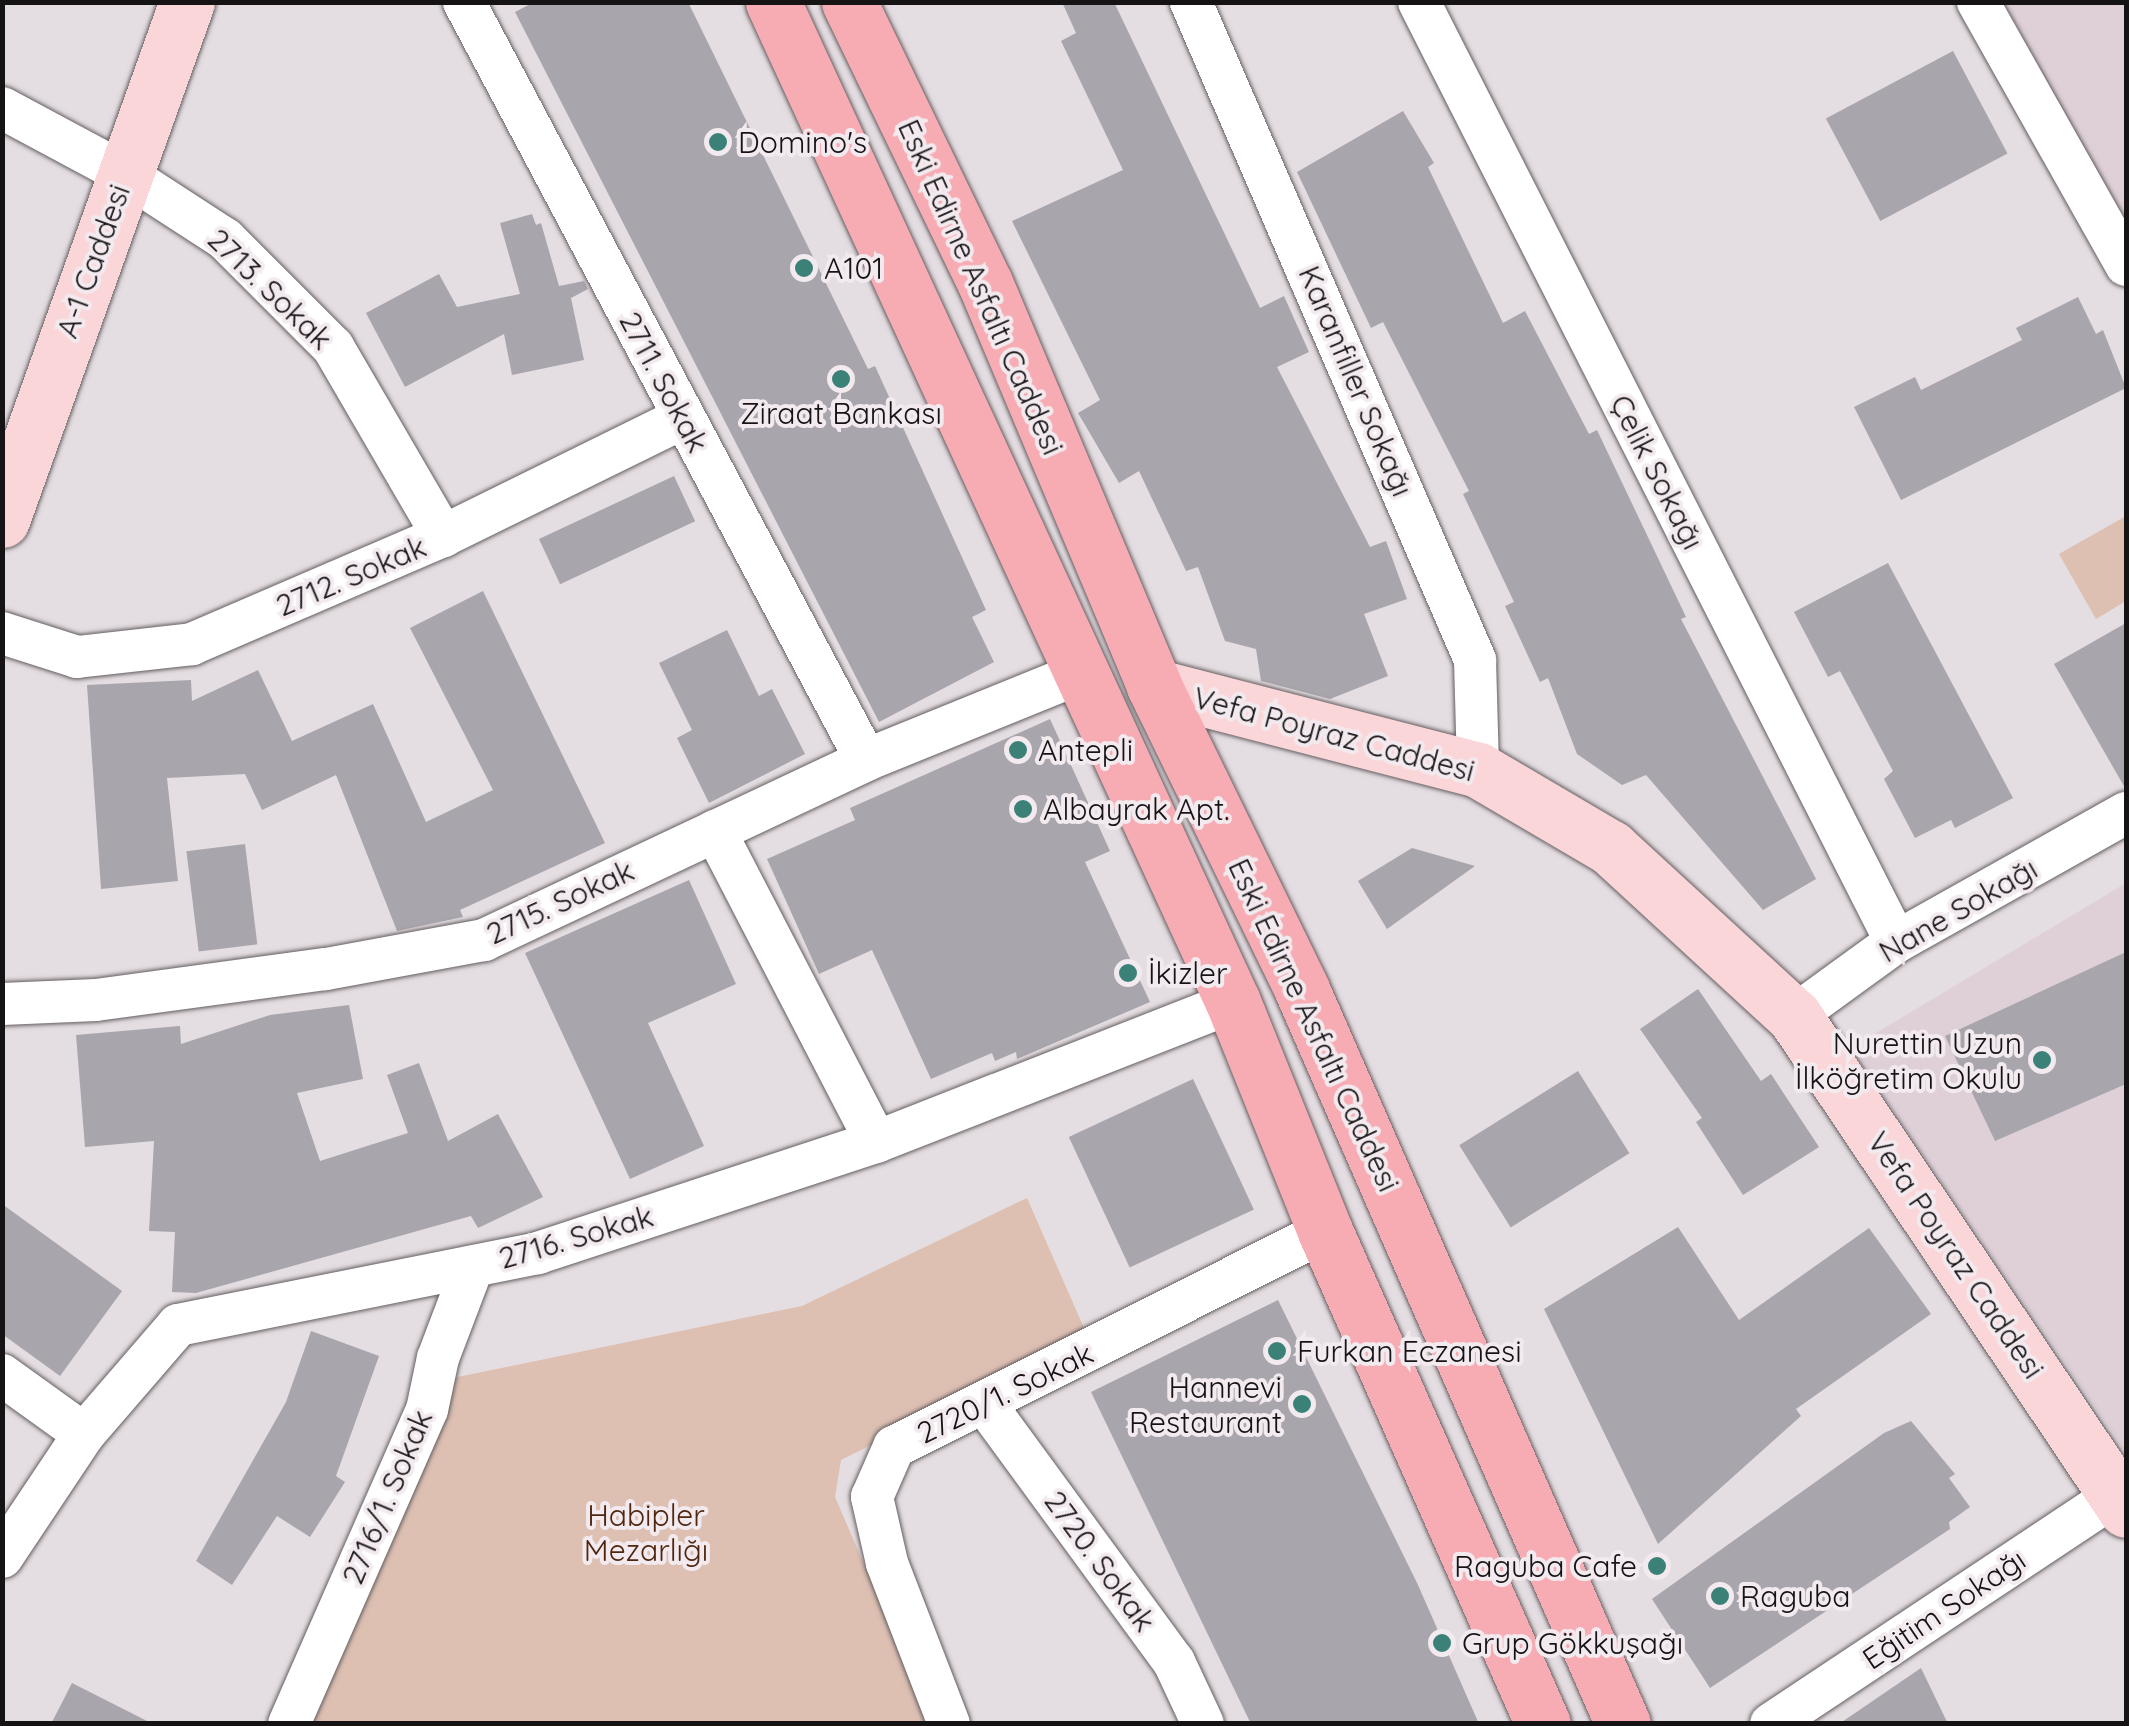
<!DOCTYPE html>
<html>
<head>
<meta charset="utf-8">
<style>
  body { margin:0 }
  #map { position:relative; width:2129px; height:1726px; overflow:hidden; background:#e4dde1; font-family:Quicksand,sans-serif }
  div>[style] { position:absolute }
  .built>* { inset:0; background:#dfd0d8 }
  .green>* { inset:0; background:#ddc0b2 }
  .building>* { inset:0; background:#a9a5ac; transform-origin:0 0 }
  .roads { filter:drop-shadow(0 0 2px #645e61) drop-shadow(0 0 2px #645e61) }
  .minor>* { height:42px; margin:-21px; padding:0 21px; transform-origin:21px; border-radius:21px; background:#fff }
  .secondary>* { height:55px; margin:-27.5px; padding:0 27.5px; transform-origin:27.5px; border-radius:27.5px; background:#fbd6d9 }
  .primary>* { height:55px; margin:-27.5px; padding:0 27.5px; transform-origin:27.5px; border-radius:27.5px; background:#f7acb3 }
  .dots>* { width:28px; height:28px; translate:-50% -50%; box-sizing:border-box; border:5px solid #f2eaee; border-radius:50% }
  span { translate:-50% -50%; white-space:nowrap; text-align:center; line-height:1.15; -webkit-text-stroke:8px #f2eaee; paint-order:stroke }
  .poi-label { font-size:30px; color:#161315 }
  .left { translate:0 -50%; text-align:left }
  .right { translate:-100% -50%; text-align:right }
  .street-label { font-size:30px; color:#161315 }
  .park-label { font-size:30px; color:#50260f }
  .frame { position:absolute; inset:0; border:5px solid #161315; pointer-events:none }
</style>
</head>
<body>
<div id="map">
  <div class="built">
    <i style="clip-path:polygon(1972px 3px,2126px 3px,2126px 220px,2102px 230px)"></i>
    <i style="clip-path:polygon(2126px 883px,2126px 1453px,1851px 1048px)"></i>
  </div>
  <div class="green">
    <i style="clip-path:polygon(2126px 516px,2126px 601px,2096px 619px,2059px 554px)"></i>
    <i style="clip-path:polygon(1027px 1198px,1088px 1337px,841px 1460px,835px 1497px,933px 1723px,304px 1724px,448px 1379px,802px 1306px)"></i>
  </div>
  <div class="building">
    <i style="clip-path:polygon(534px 2px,688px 2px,868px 369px,875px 366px,986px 610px,972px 617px,994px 662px,879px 722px,515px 12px)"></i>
    <i style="clip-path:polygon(1062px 2px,1114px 2px,1260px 308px,1284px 296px,1309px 352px,1277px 367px,1370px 547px,1386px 541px,1407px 599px,1364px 614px,1388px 676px,1330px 699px,1261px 681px,1256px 649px,1225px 641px,1198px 567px,1186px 571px,1139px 471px,1119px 483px,1078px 413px,1100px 400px,1012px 221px,1123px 170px,1061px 41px,1076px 33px)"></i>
    <i style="left:1953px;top:51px;width:116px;height:144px;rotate:62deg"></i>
    <i style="clip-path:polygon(1403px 111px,1434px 163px,1428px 167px,1503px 323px,1525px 311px,1589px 434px,1597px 430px,1686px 617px,1681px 619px,1816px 879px,1763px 910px,1646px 775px,1622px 785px,1577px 754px,1548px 678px,1540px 682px,1505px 606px,1514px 602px,1463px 494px,1469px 491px,1383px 322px,1371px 328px,1297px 172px)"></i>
    <i style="clip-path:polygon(532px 214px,536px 225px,541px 223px,559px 286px,584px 281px,588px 289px,571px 298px,584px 360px,512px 375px,504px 334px,405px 387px,366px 313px,439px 274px,457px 307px,520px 294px,500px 223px)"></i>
    <i style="clip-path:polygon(2078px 297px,2096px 334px,2103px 330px,2126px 388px,1901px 500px,1854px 407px,1915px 377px,1921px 390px,2022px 340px,2016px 328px)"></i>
    <i style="left:674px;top:476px;width:50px;height:149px;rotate:65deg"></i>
    <i style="clip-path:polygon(1888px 563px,2013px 798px,1955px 828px,1951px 820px,1915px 838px,1884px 779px,1893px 771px,1840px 671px,1828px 677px,1794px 612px)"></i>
    <i style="clip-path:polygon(483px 591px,605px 843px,460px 910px,463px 917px,397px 931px,336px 775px,262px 810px,245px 774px,167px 778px,178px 881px,101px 889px,87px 685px,191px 680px,192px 701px,258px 670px,292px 741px,373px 704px,426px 822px,493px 790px,410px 628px)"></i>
    <i style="clip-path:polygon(2126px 623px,2126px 788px,2125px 788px,2054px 664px)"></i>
    <i style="clip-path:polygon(727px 630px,759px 696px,772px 689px,805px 754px,709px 803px,677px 738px,692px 730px,659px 663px)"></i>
    <i style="clip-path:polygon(1050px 719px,1110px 851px,1085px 862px,1150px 1002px,1017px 1059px,1016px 1052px,995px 1061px,992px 1053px,931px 1079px,872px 950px,819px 974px,767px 859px,855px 820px,850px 808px)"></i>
    <i style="left:245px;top:844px;width:101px;height:59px;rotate:83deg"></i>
    <i style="clip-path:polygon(1412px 848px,1475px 866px,1387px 929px,1358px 881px)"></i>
    <i style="clip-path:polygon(689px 880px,736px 984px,648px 1023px,704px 1146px,630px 1179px,525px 953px)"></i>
    <i style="clip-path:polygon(2126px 952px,2126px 1084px,1995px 1141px,1945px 1036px)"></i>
    <i style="clip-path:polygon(1698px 989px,1761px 1081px,1771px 1074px,1819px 1147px,1743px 1195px,1696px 1122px,1702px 1118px,1640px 1029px)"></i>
    <i style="clip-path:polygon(349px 1005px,363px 1079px,297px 1093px,320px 1161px,408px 1133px,387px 1075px,419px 1063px,448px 1141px,498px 1114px,543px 1197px,478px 1228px,471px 1216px,196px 1293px,172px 1292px,175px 1232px,149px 1231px,154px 1141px,85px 1147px,76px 1035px,180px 1026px,181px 1044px,270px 1015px)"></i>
    <i style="left:1578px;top:1071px;width:97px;height:140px;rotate:58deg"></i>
    <i style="left:1193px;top:1079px;width:144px;height:137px;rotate:65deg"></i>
    <i style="clip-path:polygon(2px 1204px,122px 1291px,60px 1376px,2px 1334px)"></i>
    <i style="clip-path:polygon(1678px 1227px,1739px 1320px,1869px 1228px,1931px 1314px,1796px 1409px,1801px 1416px,1658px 1544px,1544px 1309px)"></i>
    <i style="clip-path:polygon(1278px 1300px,1418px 1585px,1479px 1724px,1251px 1724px,1091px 1392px)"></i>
    <i style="clip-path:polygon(311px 1331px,379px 1356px,336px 1476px,345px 1482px,310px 1537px,277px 1516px,232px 1585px,196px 1561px,286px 1402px)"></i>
    <i style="clip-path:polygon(1911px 1421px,1955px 1474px,1949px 1478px,1970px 1507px,1949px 1522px,1950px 1529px,1710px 1688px,1652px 1599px,1884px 1433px)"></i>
    <i style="clip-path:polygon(1921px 1668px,1948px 1724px,1839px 1724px)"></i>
    <i style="clip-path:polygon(72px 1683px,153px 1724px,51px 1724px)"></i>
  </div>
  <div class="roads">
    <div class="minor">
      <i style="left:464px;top:2px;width:858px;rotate:62.06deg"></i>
      <i style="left:1191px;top:2px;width:717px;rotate:66.65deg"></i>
      <i style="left:1475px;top:660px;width:110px;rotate:88.4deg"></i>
      <i style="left:1419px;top:2px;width:1054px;rotate:63.09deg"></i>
      <i style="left:1978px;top:2px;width:302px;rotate:60.6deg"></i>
      <i style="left:2px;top:108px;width:140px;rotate:28.2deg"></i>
      <i style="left:125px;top:174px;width:119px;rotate:33deg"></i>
      <i style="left:225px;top:239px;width:153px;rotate:45deg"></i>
      <i style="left:333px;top:347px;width:219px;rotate:59.8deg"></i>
      <i style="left:2px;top:633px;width:79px;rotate:17.7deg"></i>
      <i style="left:77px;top:657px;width:116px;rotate:-6.4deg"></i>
      <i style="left:192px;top:644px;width:273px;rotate:-23.3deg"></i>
      <i style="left:443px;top:536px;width:267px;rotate:-26.2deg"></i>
      <i style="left:715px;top:831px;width:350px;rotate:62.6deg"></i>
      <i style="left:2px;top:1004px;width:94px;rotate:-2.4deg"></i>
      <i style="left:96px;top:1000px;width:232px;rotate:-7.7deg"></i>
      <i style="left:326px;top:969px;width:161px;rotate:-10.4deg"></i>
      <i style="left:484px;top:940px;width:422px;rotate:-25.2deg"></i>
      <i style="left:866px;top:760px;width:234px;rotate:-22.1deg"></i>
      <i style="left:1794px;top:1016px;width:126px;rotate:-36deg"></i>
      <i style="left:1896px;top:942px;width:264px;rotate:-29.3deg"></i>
      <i style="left:2px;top:1375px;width:101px;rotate:35.7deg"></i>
      <i style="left:985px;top:1404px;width:320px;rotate:53.8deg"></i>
      <i style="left:1174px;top:1662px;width:68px;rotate:64.9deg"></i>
      <i style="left:2px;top:1557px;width:148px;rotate:-56.3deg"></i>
      <i style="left:84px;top:1434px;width:144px;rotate:-49.2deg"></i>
      <i style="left:178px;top:1325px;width:367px;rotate:-11.3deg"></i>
      <i style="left:538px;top:1253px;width:356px;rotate:-18.2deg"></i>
      <i style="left:876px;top:1142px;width:383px;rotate:-21.4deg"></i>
      <i style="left:289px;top:1724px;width:343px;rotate:-66.3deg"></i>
      <i style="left:427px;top:1410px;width:53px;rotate:-78.1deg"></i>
      <i style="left:438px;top:1358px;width:98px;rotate:-69.2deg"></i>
      <i style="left:949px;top:1724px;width:173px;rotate:-111.1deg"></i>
      <i style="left:887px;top:1563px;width:68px;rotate:-102.8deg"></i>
      <i style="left:872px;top:1497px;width:55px;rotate:-66.3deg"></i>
      <i style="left:894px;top:1447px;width:482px;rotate:-26.6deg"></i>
      <i style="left:1771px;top:1724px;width:415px;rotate:-33.6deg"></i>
    </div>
    <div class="secondary">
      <i style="left:2px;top:520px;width:550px;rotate:-70.35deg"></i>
      <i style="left:1154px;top:686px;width:335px;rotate:14.5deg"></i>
      <i style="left:1478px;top:770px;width:154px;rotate:30.4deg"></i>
      <i style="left:1611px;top:848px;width:248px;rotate:42.6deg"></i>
      <i style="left:1794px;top:1016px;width:595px;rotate:56.1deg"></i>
    </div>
    <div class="primary">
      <i style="left:773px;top:2px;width:1101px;rotate:65.3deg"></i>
      <i style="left:1233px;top:1002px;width:247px;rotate:68.1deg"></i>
      <i style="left:1325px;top:1231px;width:539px;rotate:66.15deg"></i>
      <i style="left:849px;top:2px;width:312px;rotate:64.2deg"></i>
      <i style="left:985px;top:283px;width:437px;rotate:67.2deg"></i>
      <i style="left:1154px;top:686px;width:338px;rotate:64deg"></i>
      <i style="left:1302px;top:990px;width:801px;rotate:66.38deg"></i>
    </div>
  </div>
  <div class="dots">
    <i style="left:718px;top:142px;background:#3b8178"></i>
    <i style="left:804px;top:268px;background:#3b8178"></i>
    <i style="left:841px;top:379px;background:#3b8178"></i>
    <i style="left:1018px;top:750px;background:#3b8178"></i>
    <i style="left:1023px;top:809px;background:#3b8178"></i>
    <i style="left:1128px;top:973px;background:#3b8178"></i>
    <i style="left:2042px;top:1060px;background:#3b8178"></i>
    <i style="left:1277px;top:1351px;background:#3b8178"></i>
    <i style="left:1302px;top:1404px;background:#3b8178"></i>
    <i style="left:1657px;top:1566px;background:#3b8178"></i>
    <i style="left:1720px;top:1596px;background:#3b8178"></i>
    <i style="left:1442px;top:1643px;background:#3b8178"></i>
  </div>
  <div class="poi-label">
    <span class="left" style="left:738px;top:142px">Domino's</span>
    <span class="left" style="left:824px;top:268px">A101</span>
    <span style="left:841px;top:413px">Ziraat Bankası</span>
    <span class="left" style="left:1038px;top:750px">Antepli</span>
    <span class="left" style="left:1043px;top:809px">Albayrak Apt.</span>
    <span class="left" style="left:1148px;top:973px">İkizler</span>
    <span class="right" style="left:2022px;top:1060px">Nurettin Uzun<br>İlköğretim Okulu</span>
    <span class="left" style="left:1297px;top:1351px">Furkan Eczanesi</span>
    <span class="right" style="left:1282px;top:1404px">Hannevi<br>Restaurant</span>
    <span class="right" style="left:1637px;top:1566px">Raguba Cafe</span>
    <span class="left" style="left:1740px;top:1596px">Raguba</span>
    <span class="left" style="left:1462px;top:1643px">Grup Gökkuşağı</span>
  </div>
  <div class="street-label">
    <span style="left:93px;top:261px;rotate:-70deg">A-1 Caddesi</span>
    <span style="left:981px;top:287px;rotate:66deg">Eski Edirne Asfaltı Caddesi</span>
    <span style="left:270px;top:289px;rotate:44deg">2713. Sokak</span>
    <span style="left:1356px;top:381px;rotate:67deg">Karanfiller Sokağı</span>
    <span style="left:664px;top:382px;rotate:62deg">2711. Sokak</span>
    <span style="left:1657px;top:472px;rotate:63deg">Çelik Sokağı</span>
    <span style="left:351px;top:576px;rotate:-23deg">2712. Sokak</span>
    <span style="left:1334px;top:734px;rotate:15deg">Vefa Poyraz Caddesi</span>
    <span style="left:560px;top:902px;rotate:-25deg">2715. Sokak</span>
    <span style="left:1958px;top:910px;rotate:-30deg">Nane Sokağı</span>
    <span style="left:1314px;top:1025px;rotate:65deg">Eski Edirne Asfaltı Caddesi</span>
    <span style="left:576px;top:1237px;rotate:-16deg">2716. Sokak</span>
    <span style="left:1956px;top:1255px;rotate:56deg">Vefa Poyraz Caddesi</span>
    <span style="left:1005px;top:1393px;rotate:-26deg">2720/1. Sokak</span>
    <span style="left:387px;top:1497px;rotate:-67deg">2716/1. Sokak</span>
    <span style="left:1100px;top:1561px;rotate:54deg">2720. Sokak</span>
    <span style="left:1944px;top:1609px;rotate:-34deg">Eğitim Sokağı</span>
  </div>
  <div class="park-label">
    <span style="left:646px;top:1532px">Habipler<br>Mezarlığı</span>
  </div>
  <div class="frame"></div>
</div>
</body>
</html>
